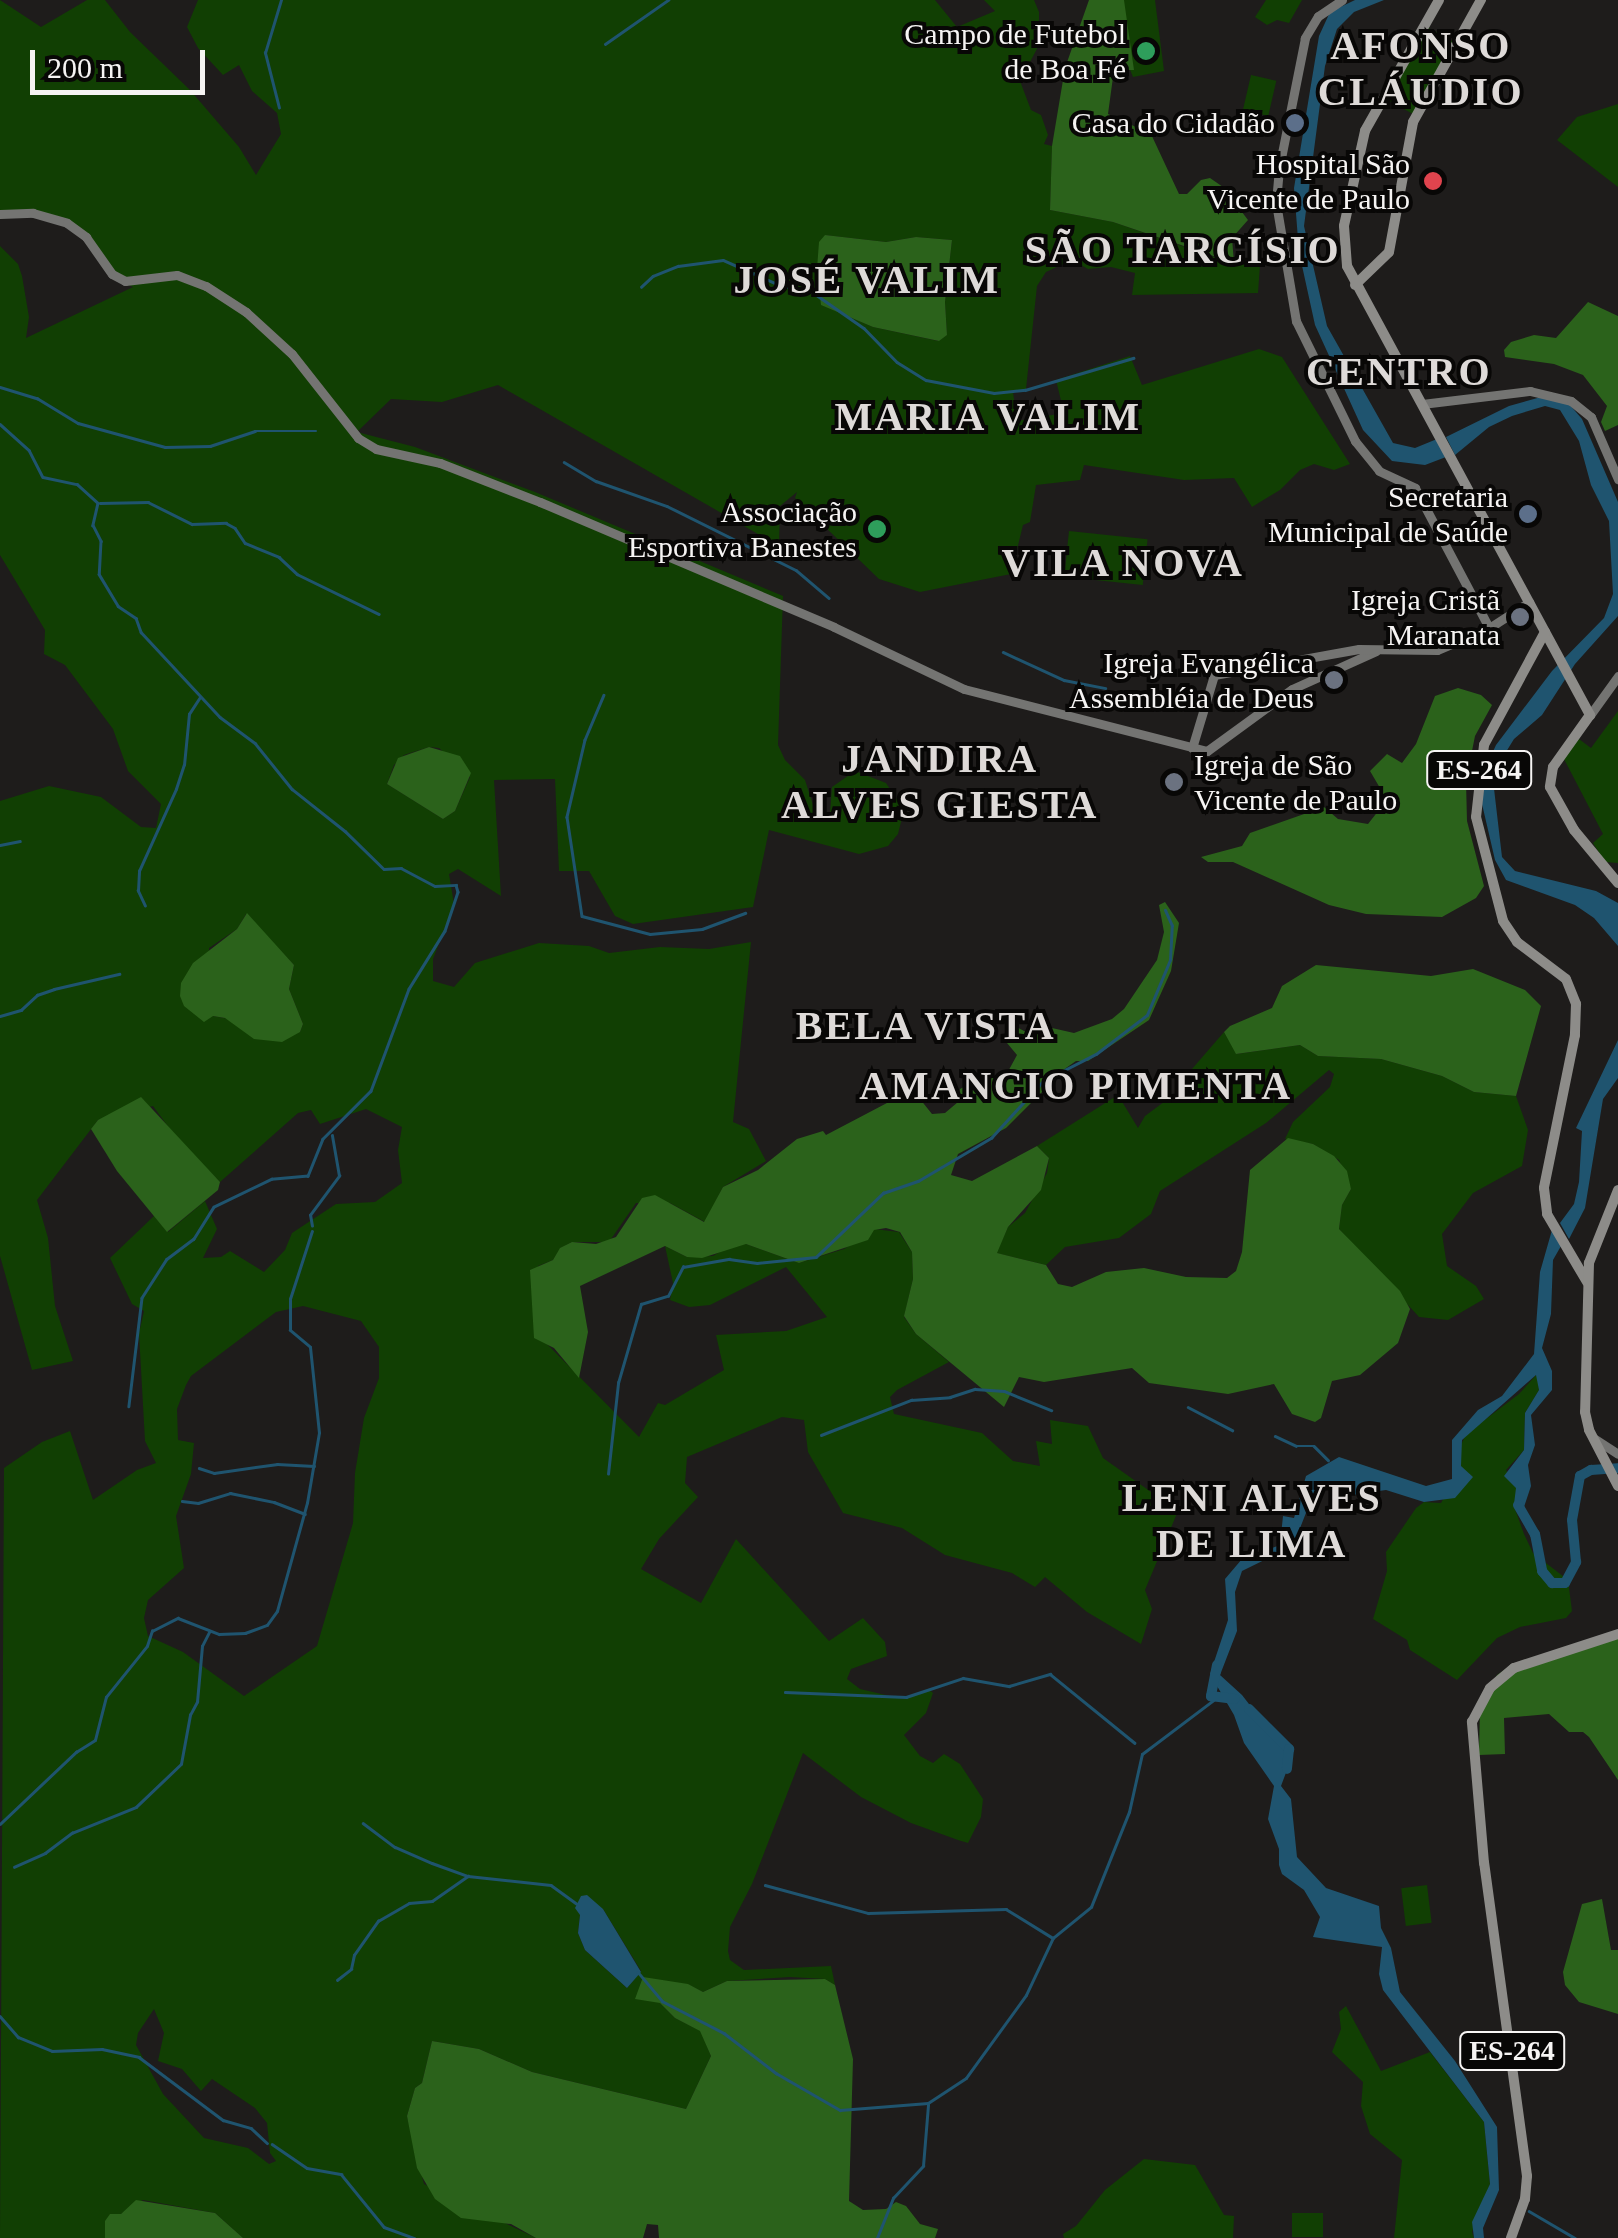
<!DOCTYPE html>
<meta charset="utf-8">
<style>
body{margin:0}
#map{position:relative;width:1618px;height:2238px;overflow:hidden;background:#1e1c1b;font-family:Georgia,serif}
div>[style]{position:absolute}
.green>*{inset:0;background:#113f03;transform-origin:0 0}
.forest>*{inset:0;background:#2b621b}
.water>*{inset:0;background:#1f546f}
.stream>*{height:2.5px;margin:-1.25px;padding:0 1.25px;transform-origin:1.25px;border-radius:1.25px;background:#1f546f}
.river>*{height:10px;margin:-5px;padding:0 5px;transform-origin:5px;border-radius:5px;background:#1f546f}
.secondary>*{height:9px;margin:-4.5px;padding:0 4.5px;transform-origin:4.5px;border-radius:4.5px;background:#747472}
.primary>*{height:10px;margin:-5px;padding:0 5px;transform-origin:5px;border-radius:5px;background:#8d8c89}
.dots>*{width:28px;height:28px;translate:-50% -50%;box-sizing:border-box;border:5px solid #080706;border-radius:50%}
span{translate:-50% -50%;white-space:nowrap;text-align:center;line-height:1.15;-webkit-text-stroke:8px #080706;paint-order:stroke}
.shield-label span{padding:2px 8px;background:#080706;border:2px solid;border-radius:8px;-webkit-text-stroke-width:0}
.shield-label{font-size:28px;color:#f6f4f3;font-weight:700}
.poi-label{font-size:30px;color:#f6f4f3}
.right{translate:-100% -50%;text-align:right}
.left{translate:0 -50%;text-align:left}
.district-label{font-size:40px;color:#dedad8;font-weight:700;letter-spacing:2.5px}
.scale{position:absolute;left:30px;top:50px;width:175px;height:45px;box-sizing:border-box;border:5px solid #f6f4f3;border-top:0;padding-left:12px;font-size:30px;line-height:35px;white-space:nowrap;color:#f6f4f3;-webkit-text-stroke:8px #080706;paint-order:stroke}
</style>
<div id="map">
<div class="green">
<div style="clip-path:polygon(evenodd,0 0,41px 27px,87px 0,105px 0,130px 32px,190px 90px,239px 147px,256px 175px,281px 134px,277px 113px,252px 91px,239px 65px,223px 75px,198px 48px,187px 27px,198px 0,935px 0,957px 27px,995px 11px,984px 0,1034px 0,1039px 12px,1039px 45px,1020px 81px,1031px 110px,1041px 115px,1048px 135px,1044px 144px,1052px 146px,1050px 210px,1113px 222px,1228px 262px,1260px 265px,1258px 293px,1132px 295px,1135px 273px,1111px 267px,1088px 269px,1072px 260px,1046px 272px,1037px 286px,1026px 389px,1013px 392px,1017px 421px,1064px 413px,1056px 380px,1130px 356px,1142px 385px,1259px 349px,1282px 357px,1350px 464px,1334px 470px,1314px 464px,1300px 470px,1280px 490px,1252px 507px,1234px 478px,1184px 480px,1084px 465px,1080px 480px,1036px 485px,1030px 522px,1023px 525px,1011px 574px,920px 592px,879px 579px,795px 498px,797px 492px,780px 506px,779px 546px,498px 385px,442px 402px,391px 399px,357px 432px,415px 447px,535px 492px,783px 596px,778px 745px,785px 760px,805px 780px,814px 808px,830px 813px,832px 787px,855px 771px,886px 783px,904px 810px,898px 834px,888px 846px,859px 854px,769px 830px,753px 907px,633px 924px,615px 916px,589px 871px,559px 871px,555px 779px,494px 780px,501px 896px,458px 869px,449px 874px,454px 904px,433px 959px,433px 981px,454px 987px,475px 963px,539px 943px,589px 946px,609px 953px,660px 947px,709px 949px,751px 942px,733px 1122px,749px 1129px,766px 1161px,723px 1187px,705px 1222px,670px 1203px,636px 1203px,609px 1242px,572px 1242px,561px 1248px,553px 1260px,538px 1266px,543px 1340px,639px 1437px,658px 1403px,665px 1405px,724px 1370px,716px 1335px,786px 1331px,827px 1317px,786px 1267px,710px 1305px,689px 1307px,670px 1300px,673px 1283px,665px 1246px,687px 1257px,713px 1256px,731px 1245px,746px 1244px,799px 1263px,844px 1249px,874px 1229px,899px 1232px,912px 1252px,913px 1279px,904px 1317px,916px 1334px,949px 1362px,897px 1390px,890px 1397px,894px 1414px,982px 1433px,1013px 1461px,1040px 1466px,1036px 1441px,1052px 1444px,1050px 1420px,1088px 1426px,1103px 1458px,1178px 1511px,1145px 1590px,1152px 1609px,1141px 1644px,1087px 1612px,1045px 1577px,1035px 1587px,1012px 1573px,945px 1555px,902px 1528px,843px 1513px,808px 1452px,804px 1420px,782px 1417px,687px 1457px,685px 1483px,698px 1497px,659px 1539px,641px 1569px,701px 1603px,736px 1539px,829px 1641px,863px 1618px,885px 1642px,887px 1656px,851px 1669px,847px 1679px,860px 1689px,903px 1699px,928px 1689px,933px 1693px,926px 1713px,904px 1735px,920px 1756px,933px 1763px,944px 1754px,960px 1764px,983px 1799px,981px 1817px,968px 1843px,958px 1840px,911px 1823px,861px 1797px,803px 1753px,752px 1884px,730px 1927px,728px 1951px,730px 1960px,744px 1970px,831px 1966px,835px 1985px,825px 1979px,790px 1977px,727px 1981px,703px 1992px,687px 1984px,660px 2003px,675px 2018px,701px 2031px,711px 2056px,686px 2109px,532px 2072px,479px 2049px,432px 2041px,422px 2083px,415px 2088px,407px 2116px,424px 2184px,536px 2238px,243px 2238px,215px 2213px,143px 2200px,121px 2214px,105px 2238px,0 2238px,4px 1468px,42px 1442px,70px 1431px,93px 1500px,137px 1470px,156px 1463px,145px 1441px,139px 1333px,144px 1311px,132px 1304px,110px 1258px,154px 1216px,168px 1232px,205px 1201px,217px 1229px,203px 1258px,221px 1257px,230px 1251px,264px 1272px,285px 1250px,292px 1233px,336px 1204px,375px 1202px,402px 1183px,398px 1150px,402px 1127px,366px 1109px,320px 1124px,311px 1110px,298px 1113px,220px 1182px,175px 1136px,153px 1106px,98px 1120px,37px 1200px,48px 1238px,55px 1306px,73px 1361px,32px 1370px,0 1256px,0 801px,49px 786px,101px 797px,141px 827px,156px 828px,161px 804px,128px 771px,113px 729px,65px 665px,44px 654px,45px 630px,0 555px,0 246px,18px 264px,22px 276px,29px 317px,26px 338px,133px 287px,114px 279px,81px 234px,55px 218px,0 215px,0 0,825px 235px,886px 242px,916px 237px,952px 240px,945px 302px,947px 335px,938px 341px,873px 327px,822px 305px,817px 269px,825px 235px,0 0,429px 747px,439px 748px,470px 777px,455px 811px,443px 819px,387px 784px,394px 765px,404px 755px,429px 747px,0 0,246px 914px,294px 965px,289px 989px,303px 1024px,300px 1032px,213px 1016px,209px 948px,237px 929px,246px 914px,0 0,303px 1306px,361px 1321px,379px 1347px,379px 1378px,364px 1418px,355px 1473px,353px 1523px,317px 1646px,244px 1696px,183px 1652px,148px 1636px,144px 1618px,148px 1600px,184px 1568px,176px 1516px,191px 1474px,194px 1443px,178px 1440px,177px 1409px,186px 1385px,191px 1376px,276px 1312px,303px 1306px,0 0,603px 1909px,641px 1971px,627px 1988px,585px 1950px,578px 1933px,580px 1915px,603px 1909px,0 0,154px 2009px,164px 2033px,158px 2061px,182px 2069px,201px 2091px,212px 2079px,255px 2108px,267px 2123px,270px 2153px,276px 2161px,269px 2164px,248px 2148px,204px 2138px,163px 2094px,136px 2045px,138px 2033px,154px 2009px)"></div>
<div style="clip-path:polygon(1111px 0,1155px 0,1164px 71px,1133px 77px,1110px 22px)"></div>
<div style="clip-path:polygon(1266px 0,1302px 0,1289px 23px,1277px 20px,1267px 25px,1255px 17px)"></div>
<div style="left:1427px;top:27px;width:31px;height:83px;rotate:29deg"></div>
<div style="left:1251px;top:75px;width:26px;height:36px;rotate:13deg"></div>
<div style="clip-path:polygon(1618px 104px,1618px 187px,1557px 140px,1577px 117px)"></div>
<div style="left:1069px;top:531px;width:79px;height:46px;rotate:6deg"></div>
<div style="clip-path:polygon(1618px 711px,1618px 863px,1605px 862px,1593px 843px,1603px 834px,1564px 759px,1575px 736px,1591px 748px)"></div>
<div style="clip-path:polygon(1224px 1032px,1237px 1054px,1300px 1045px,1318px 1056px,1381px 1059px,1442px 1076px,1474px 1092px,1516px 1096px,1528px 1130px,1522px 1166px,1473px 1193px,1442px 1234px,1447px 1266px,1476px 1286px,1484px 1299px,1448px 1320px,1419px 1317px,1339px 1229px,1342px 1205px,1351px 1189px,1339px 1160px,1313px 1144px,1285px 1139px,1293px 1122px,1330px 1087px,1334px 1074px,1329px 1070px,1266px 1123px,1160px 1191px,1151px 1214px,1119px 1238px,1065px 1247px,1046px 1265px,996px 1253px,1008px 1227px,1025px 1213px,1047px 1173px,1049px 1158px,1037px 1146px,1118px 1095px,1138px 1128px,1145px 1116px,1184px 1087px,1172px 1075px,1192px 1069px)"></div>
<div style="clip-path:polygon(1537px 1374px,1539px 1390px,1525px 1413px,1524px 1450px,1506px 1470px,1517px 1489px,1515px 1509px,1524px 1534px,1533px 1553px,1568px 1580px,1572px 1611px,1566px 1618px,1520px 1627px,1497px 1638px,1457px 1680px,1410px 1650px,1407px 1640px,1373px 1619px,1387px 1571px,1386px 1552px,1416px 1508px,1424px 1502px,1441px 1503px,1461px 1467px,1460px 1447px,1466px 1434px,1519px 1394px)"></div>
<div style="left:1427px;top:1885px;width:38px;height:26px;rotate:83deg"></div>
<div style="clip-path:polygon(1346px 2006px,1381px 2071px,1430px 2052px,1484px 2122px,1490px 2184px,1472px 2232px,1474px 2238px,1394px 2238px,1402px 2160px,1370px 2134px,1361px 2106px,1363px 2082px,1332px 2052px,1341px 2029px,1339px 2012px)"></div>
<div style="clip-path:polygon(1144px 2159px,1195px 2165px,1224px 2215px,1234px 2216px,1233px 2238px,1064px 2238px,1063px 2234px,1076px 2226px,1105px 2190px)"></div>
<div style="left:1292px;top:2213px;width:31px;height:24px"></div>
</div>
<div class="forest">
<div style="clip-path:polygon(1089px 0,1124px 0,1134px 70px,1114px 70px,1108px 114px,1151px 134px,1179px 194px,1187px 194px,1201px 180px,1210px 178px,1223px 187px,1248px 220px,1232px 238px,1234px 263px,1113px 222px,1050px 210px,1052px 146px,1065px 68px)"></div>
<div style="clip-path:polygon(825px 235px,886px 242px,916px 237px,952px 240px,945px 302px,947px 335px,939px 341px,873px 327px,821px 305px,817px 269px,819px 242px)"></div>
<div style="clip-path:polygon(1588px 302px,1618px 316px,1618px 425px,1605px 431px,1601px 422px,1607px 406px,1583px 375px,1554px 364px,1505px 357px,1504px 350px,1511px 342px,1534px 335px,1556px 338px)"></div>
<div style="clip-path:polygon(1458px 688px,1481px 695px,1492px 705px,1475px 736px,1466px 781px,1467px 821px,1484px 886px,1476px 898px,1442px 917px,1366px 914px,1329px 905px,1233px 862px,1208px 862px,1201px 857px,1242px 846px,1250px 833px,1324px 807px,1338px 819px,1368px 824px,1379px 810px,1380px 788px,1370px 771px,1387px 754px,1402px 763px,1416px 744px,1435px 696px)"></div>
<div style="clip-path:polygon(429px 747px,460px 756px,471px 773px,455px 811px,443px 819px,387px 784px,398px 758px)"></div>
<div style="clip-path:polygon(1165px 902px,1179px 923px,1171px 971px,1149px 1020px,1088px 1061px,1076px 1061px,1066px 1068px,1006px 1128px,958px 1154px,951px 1175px,972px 1181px,1037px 1146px,1049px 1158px,1041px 1190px,1008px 1227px,997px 1253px,1046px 1265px,1058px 1284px,1072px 1287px,1106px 1272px,1144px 1268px,1186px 1277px,1227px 1278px,1236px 1271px,1242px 1252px,1250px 1170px,1288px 1138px,1313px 1144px,1334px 1156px,1347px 1171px,1351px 1189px,1342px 1205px,1339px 1229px,1400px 1291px,1410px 1309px,1398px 1343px,1360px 1375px,1332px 1381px,1321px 1418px,1315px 1422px,1292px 1414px,1274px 1384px,1228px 1394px,1149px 1383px,1132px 1368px,1044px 1382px,1019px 1377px,1004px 1407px,916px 1334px,904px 1316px,913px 1279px,912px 1252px,900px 1232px,886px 1228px,874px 1230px,868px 1240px,799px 1263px,746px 1244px,702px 1258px,687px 1257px,665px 1246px,580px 1286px,588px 1332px,579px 1378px,554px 1348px,534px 1338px,530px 1270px,553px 1260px,560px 1248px,572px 1242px,596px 1244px,616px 1237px,642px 1198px,655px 1195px,704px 1222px,723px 1187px,758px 1170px,797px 1139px,823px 1131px,826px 1135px,906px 1093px,920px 1099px,932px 1114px,945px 1113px,958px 1102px,960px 1089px,980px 1078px,1005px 1077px,1017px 1055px,1007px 1043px,1011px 1024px,1028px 1033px,1052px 1028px,1074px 1033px,1112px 1019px,1124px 1009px,1157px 960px,1164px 932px,1159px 905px)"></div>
<div style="clip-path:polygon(247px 913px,294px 965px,289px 989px,303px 1024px,300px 1032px,282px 1042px,254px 1039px,225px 1018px,213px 1016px,204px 1022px,184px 1006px,180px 996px,181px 983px,193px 963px,237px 929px)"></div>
<div style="clip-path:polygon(1316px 965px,1431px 976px,1473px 969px,1525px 990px,1541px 1006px,1516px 1096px,1474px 1092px,1442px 1076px,1381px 1059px,1318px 1056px,1300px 1045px,1236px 1054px,1224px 1032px,1230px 1026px,1272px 1008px,1282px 986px)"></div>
<div style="clip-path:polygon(141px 1097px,220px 1182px,218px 1190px,167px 1232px,117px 1171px,91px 1129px,98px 1120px)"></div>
<div style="clip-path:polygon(1618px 1636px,1618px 1780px,1589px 1737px,1583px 1732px,1569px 1732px,1549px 1714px,1504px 1718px,1505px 1754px,1479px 1755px,1480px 1706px,1497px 1675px,1510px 1666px)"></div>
<div style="clip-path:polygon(1602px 1899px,1611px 1950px,1618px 1950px,1618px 2014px,1579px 2002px,1565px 1985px,1563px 1972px,1582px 1904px)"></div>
<div style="clip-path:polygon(643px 1977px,688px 1984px,703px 1992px,727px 1981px,825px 1979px,835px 1985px,853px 2059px,849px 2201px,863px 2210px,886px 2209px,896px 2202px,906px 2206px,920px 2224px,938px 2229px,935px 2238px,659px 2238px,658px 2225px,647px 2224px,643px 2238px,536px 2238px,511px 2224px,461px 2218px,435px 2199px,417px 2168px,407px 2116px,415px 2088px,422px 2083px,432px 2041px,479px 2049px,532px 2072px,686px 2109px,711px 2056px,700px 2031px,675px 2018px,660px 2003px,635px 1999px)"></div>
<div style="clip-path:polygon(136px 2200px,215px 2213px,243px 2238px,105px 2238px,105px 2221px,110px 2214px,121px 2214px)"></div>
</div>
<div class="water">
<div style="clip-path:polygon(1355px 0,1384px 0,1354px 12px,1337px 29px,1325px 66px,1304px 226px,1327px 326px,1393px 443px,1415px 448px,1437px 439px,1446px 457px,1425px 465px,1392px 461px,1363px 430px,1315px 325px,1299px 252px,1294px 188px,1319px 36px,1330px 12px)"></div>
<div style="clip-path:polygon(1541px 397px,1569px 404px,1582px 419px,1618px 502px,1618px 616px,1575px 664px,1542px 715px,1514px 739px,1501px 760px,1493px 780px,1502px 857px,1515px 871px,1596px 891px,1618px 903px,1618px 946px,1594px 918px,1575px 905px,1506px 880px,1495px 860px,1482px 804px,1486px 767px,1496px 745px,1552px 671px,1604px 618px,1613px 594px,1609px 521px,1591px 485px,1579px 441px,1560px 410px,1545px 406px,1512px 416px,1489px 427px,1455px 455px,1446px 437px,1509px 406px)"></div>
<div style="clip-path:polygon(1618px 1040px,1618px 1078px,1603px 1099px,1585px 1208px,1569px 1239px,1560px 1223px,1574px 1204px,1579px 1182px,1582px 1131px,1576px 1128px)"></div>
<div style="clip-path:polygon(1552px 1230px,1561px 1246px,1553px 1260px,1551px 1314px,1542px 1348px,1552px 1371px,1552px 1390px,1531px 1415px,1535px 1445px,1528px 1465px,1531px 1486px,1521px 1516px,1514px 1504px,1516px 1488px,1504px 1476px,1524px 1450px,1525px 1413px,1539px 1390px,1536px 1375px,1462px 1440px,1461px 1466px,1473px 1477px,1455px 1498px,1424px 1502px,1386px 1490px,1345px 1496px,1330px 1483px,1315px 1490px,1293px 1546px,1242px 1571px,1235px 1592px,1237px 1631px,1220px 1675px,1242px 1695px,1286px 1752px,1290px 1762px,1281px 1786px,1291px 1799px,1297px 1857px,1326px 1888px,1379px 1906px,1381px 1928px,1391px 1948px,1400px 1992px,1455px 2061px,1497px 2127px,1499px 2190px,1483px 2228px,1484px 2238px,1474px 2238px,1472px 2222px,1490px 2184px,1484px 2122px,1383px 1990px,1379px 1974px,1382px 1947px,1313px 1937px,1320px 1917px,1304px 1890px,1282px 1874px,1279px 1865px,1279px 1849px,1268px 1819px,1274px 1786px,1244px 1743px,1234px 1715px,1210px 1674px,1228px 1620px,1225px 1579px,1242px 1559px,1280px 1545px,1283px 1516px,1294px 1518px,1306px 1476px,1339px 1457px,1426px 1486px,1452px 1479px,1452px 1440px,1478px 1410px,1502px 1396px,1534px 1354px,1540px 1272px)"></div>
<div style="clip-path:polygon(587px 1895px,603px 1909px,641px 1972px,627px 1988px,585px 1950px,578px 1933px,580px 1915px,575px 1908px,581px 1896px)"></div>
</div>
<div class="stream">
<div style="left:605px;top:44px;width:77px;rotate:-34.9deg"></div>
<div style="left:279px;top:108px;width:57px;rotate:-104.3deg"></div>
<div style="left:265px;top:53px;width:55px;rotate:-73.2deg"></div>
<div style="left:641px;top:287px;width:16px;rotate:-43deg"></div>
<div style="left:653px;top:276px;width:27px;rotate:-22deg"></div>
<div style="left:678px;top:266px;width:45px;rotate:-7.6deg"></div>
<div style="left:723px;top:260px;width:64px;rotate:23.8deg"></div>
<div style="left:782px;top:286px;width:26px;rotate:7deg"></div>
<div style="left:808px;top:289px;width:68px;rotate:34.9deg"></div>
<div style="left:864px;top:328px;width:47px;rotate:45.9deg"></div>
<div style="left:897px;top:362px;width:34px;rotate:32deg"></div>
<div style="left:926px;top:380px;width:69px;rotate:10.8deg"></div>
<div style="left:994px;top:393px;width:31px;rotate:-6deg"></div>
<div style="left:1025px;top:390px;width:113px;rotate:-16.5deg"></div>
<div style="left:0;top:387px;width:39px;rotate:17deg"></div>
<div style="left:37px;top:398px;width:48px;rotate:31.4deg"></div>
<div style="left:78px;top:423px;width:90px;rotate:15.4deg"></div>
<div style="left:165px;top:447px;width:45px;rotate:-1.3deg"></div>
<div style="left:210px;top:446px;width:47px;rotate:-18.4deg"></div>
<div style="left:255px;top:431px;width:61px"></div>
<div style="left:0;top:424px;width:39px;rotate:42deg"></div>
<div style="left:29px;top:450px;width:30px;rotate:63deg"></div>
<div style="left:43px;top:477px;width:35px;rotate:12deg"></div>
<div style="left:77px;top:484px;width:27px;rotate:42deg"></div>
<div style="left:564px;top:462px;width:37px;rotate:31deg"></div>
<div style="left:596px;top:481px;width:75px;rotate:19.4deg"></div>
<div style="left:667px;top:506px;width:144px;rotate:26.4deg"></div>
<div style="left:796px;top:570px;width:43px;rotate:40.3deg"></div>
<div style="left:98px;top:503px;width:23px;rotate:103deg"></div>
<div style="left:93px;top:525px;width:18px;rotate:63deg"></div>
<div style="left:101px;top:541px;width:33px;rotate:93deg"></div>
<div style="left:99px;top:574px;width:37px;rotate:59deg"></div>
<div style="left:118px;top:606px;width:22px;rotate:34deg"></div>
<div style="left:136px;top:618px;width:15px;rotate:70deg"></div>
<div style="left:141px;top:632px;width:116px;rotate:47.1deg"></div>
<div style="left:220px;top:717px;width:44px;rotate:36.6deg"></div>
<div style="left:255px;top:743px;width:59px;rotate:51.2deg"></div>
<div style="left:292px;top:789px;width:68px;rotate:38.4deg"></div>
<div style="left:345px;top:831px;width:54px;rotate:44.3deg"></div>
<div style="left:384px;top:869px;width:17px;rotate:-3deg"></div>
<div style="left:401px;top:868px;width:38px;rotate:28deg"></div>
<div style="left:435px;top:886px;width:21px;rotate:-3deg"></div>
<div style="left:456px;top:885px;width:7px;rotate:74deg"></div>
<div style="left:458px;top:892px;width:41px;rotate:108.4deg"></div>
<div style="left:445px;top:931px;width:68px;rotate:121.8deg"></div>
<div style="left:409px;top:989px;width:109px;rotate:110.4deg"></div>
<div style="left:371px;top:1091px;width:68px;rotate:135deg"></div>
<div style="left:323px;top:1139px;width:40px;rotate:112deg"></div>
<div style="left:308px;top:1176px;width:36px;rotate:175deg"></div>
<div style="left:272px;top:1179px;width:64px;rotate:154.2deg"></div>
<div style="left:214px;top:1207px;width:38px;rotate:122deg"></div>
<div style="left:194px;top:1239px;width:34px;rotate:143deg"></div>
<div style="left:167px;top:1259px;width:46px;rotate:122.7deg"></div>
<div style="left:142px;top:1298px;width:109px;rotate:96.9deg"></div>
<div style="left:100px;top:503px;width:48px;rotate:-1.2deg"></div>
<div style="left:148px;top:502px;width:49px;rotate:26.6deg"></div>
<div style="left:192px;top:524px;width:34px;rotate:-2deg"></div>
<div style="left:226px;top:523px;width:10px;rotate:29deg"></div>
<div style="left:235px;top:528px;width:18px;rotate:56deg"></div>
<div style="left:245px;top:543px;width:37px;rotate:22deg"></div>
<div style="left:279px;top:557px;width:25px;rotate:43deg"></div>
<div style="left:297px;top:574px;width:91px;rotate:26deg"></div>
<div style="left:1003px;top:652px;width:67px;rotate:24.7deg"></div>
<div style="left:1064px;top:680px;width:42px;rotate:11deg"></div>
<div style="left:604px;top:695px;width:49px;rotate:112.9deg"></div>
<div style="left:585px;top:740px;width:79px;rotate:103.2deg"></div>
<div style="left:567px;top:817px;width:100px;rotate:81.4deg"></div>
<div style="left:582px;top:916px;width:70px;rotate:14.8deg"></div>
<div style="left:650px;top:934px;width:52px;rotate:-5.5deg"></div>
<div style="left:702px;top:929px;width:46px;rotate:-20.4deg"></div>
<div style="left:0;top:845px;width:20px;rotate:-11deg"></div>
<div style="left:145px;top:906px;width:17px;rotate:-115deg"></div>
<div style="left:138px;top:891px;width:20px;rotate:-87deg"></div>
<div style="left:139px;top:871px;width:90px;rotate:-65.7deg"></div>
<div style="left:176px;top:789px;width:25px;rotate:-72deg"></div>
<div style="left:184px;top:765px;width:51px;rotate:-84.4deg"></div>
<div style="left:189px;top:714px;width:20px;rotate:-57deg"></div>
<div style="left:0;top:1016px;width:22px;rotate:-16deg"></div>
<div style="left:21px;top:1010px;width:22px;rotate:-43deg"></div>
<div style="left:37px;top:995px;width:18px;rotate:-19deg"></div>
<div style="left:54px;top:989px;width:67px;rotate:-13deg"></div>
<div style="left:312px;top:1226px;width:11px;rotate:-100deg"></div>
<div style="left:310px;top:1215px;width:49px;rotate:-53.4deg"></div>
<div style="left:339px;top:1176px;width:41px;rotate:-99.9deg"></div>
<div style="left:1188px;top:1407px;width:50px;rotate:27.6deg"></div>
<div style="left:821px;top:1435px;width:97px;rotate:-21.3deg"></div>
<div style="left:911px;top:1400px;width:39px;rotate:-4deg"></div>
<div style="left:950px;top:1397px;width:26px;rotate:-18deg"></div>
<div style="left:975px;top:1389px;width:29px;rotate:4deg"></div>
<div style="left:1004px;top:1391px;width:51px;rotate:22deg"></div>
<div style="left:1275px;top:1436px;width:23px;rotate:25deg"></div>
<div style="left:1296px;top:1446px;width:18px"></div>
<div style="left:1314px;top:1446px;width:20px;rotate:45deg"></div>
<div style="left:199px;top:1468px;width:16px;rotate:18deg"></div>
<div style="left:214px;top:1473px;width:64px;rotate:-8.1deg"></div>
<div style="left:277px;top:1464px;width:37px;rotate:3deg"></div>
<div style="left:608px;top:1474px;width:92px;rotate:-83.7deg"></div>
<div style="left:618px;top:1383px;width:82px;rotate:-73.8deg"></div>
<div style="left:641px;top:1304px;width:28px;rotate:-17deg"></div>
<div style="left:668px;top:1296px;width:33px;rotate:-63deg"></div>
<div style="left:683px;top:1267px;width:47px;rotate:-9.9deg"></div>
<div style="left:729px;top:1259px;width:28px;rotate:8deg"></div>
<div style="left:757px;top:1263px;width:59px;rotate:-5.8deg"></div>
<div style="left:816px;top:1257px;width:93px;rotate:-43.7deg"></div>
<div style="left:883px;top:1193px;width:37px;rotate:-19deg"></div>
<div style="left:918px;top:1181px;width:85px;rotate:-30.5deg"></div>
<div style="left:991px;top:1138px;width:77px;rotate:-47.6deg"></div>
<div style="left:1043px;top:1081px;width:59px;rotate:-27deg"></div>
<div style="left:1096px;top:1054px;width:64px;rotate:-37.4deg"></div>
<div style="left:1147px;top:1015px;width:60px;rotate:-67.3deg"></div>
<div style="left:1170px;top:960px;width:34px;rotate:-87deg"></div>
<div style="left:1172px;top:926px;width:17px;rotate:-114deg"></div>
<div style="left:182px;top:1501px;width:16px;rotate:7deg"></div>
<div style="left:198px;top:1503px;width:34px;rotate:-17deg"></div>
<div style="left:230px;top:1493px;width:45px;rotate:11.6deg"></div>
<div style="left:274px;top:1502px;width:33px;rotate:21deg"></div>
<div style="left:785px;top:1692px;width:121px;rotate:2.4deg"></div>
<div style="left:906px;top:1697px;width:60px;rotate:-18.4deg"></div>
<div style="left:963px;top:1678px;width:47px;rotate:9.9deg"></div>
<div style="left:1009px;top:1686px;width:43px;rotate:-16.3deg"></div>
<div style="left:1050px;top:1674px;width:109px;rotate:39.1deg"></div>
<div style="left:363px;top:1823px;width:40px;rotate:37deg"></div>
<div style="left:395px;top:1847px;width:40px;rotate:23.4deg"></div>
<div style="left:432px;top:1863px;width:38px;rotate:20deg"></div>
<div style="left:468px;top:1876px;width:83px;rotate:6.2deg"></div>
<div style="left:551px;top:1885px;width:31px;rotate:36deg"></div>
<div style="left:0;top:1824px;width:105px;rotate:-43.5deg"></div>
<div style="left:76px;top:1752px;width:22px;rotate:-32deg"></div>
<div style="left:95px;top:1740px;width:44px;rotate:-75.7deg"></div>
<div style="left:106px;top:1697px;width:65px;rotate:-51.2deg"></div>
<div style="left:147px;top:1646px;width:16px;rotate:-72deg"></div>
<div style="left:152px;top:1631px;width:29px;rotate:-27deg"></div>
<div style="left:178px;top:1618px;width:44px;rotate:21.3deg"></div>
<div style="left:219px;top:1634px;width:26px;rotate:-2deg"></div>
<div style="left:245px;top:1633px;width:23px;rotate:-20deg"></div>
<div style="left:267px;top:1625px;width:17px;rotate:-54deg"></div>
<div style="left:277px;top:1611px;width:112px;rotate:-74.5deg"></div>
<div style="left:307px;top:1503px;width:71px;rotate:-80.3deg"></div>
<div style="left:319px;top:1433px;width:86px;rotate:-96deg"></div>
<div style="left:310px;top:1347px;width:26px;rotate:-140deg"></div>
<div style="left:290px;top:1330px;width:31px;rotate:-90deg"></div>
<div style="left:290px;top:1299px;width:71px;rotate:-72.1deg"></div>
<div style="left:14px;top:1867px;width:34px;rotate:-24deg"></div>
<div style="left:45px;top:1853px;width:34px;rotate:-37deg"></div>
<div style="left:72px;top:1833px;width:69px;rotate:-22.1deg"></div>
<div style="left:136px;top:1807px;width:62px;rotate:-43.7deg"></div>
<div style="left:181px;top:1764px;width:50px;rotate:-79.6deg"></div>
<div style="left:190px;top:1715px;width:15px;rotate:-62deg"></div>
<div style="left:197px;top:1702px;width:56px;rotate:-84.9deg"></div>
<div style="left:202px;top:1646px;width:16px;rotate:-63deg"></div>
<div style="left:765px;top:1885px;width:107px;rotate:15.2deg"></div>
<div style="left:868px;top:1913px;width:138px;rotate:-1.7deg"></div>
<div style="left:1006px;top:1909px;width:55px;rotate:31.7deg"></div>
<div style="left:638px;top:1972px;width:38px;rotate:50deg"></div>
<div style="left:662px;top:2001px;width:70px;rotate:27.3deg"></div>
<div style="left:724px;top:2033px;width:66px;rotate:37.6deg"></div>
<div style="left:776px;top:2073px;width:74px;rotate:30deg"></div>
<div style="left:840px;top:2110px;width:88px;rotate:-4.5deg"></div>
<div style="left:928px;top:2103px;width:45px;rotate:-33.3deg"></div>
<div style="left:966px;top:2078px;width:102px;rotate:-54.1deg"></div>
<div style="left:1026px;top:1995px;width:63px;rotate:-64.7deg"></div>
<div style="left:1053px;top:1938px;width:49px;rotate:-39.2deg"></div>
<div style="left:1091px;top:1907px;width:102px;rotate:-68.2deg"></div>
<div style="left:1129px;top:1812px;width:59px;rotate:-77.4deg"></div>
<div style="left:1142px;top:1754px;width:91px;rotate:-37deg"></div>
<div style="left:337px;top:1980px;width:18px;rotate:-38deg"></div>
<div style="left:351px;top:1969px;width:14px;rotate:-78deg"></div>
<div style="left:354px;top:1955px;width:42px;rotate:-54.8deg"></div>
<div style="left:378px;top:1921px;width:36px;rotate:-30deg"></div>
<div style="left:409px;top:1903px;width:23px;rotate:-5deg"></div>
<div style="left:432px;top:1901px;width:44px;rotate:-34.8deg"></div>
<div style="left:0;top:2016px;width:28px;rotate:49deg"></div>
<div style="left:18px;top:2037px;width:37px;rotate:22deg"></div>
<div style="left:52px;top:2051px;width:50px;rotate:-2.3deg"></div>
<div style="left:102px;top:2049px;width:38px;rotate:12deg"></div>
<div style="left:139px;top:2057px;width:105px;rotate:36.9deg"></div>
<div style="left:223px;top:2120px;width:29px;rotate:16deg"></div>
<div style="left:251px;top:2128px;width:22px;rotate:43deg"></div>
<div style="left:272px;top:2144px;width:42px;rotate:34.4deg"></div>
<div style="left:307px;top:2168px;width:35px;rotate:10deg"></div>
<div style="left:341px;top:2174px;width:68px;rotate:50.9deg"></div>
<div style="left:384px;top:2227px;width:32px;rotate:20deg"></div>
<div style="left:1529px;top:2211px;width:53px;rotate:30.4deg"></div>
<div style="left:877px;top:2238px;width:43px;rotate:-68.2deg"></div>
<div style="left:893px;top:2198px;width:44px;rotate:-46.8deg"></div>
<div style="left:923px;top:2166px;width:61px;rotate:-85.3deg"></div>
</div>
<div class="river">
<div style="left:1518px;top:1505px;width:34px;rotate:60deg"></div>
<div style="left:1535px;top:1534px;width:38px;rotate:79deg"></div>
<div style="left:1542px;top:1571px;width:16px;rotate:50deg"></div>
<div style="left:1552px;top:1583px;width:13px"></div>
<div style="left:1565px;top:1583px;width:24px;rotate:-62deg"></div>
<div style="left:1576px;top:1562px;width:42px;rotate:-95.4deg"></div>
<div style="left:1572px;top:1520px;width:45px;rotate:-79.7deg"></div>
<div style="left:1580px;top:1476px;width:13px;rotate:-29deg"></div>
<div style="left:1591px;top:1470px;width:27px;rotate:-4deg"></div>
<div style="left:1217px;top:1665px;width:32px;rotate:101deg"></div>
<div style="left:1211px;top:1696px;width:24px;rotate:7deg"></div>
<div style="left:1249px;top:1709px;width:57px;rotate:45deg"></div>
<div style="left:1289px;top:1749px;width:20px;rotate:96deg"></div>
</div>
<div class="secondary">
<div style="left:1342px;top:0;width:29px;rotate:146deg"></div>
<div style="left:1318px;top:16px;width:26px;rotate:121deg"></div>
<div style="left:1305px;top:38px;width:133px;rotate:101.3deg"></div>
<div style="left:1279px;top:168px;width:35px;rotate:95deg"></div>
<div style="left:1276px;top:203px;width:120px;rotate:80.4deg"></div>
<div style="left:1296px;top:321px;width:134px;rotate:63.8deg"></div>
<div style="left:1355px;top:441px;width:38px;rotate:51deg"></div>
<div style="left:1379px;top:471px;width:40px;rotate:25deg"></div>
<div style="left:1415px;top:488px;width:158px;rotate:62.1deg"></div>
<div style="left:0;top:214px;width:33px;rotate:-2deg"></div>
<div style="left:33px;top:213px;width:35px;rotate:16deg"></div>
<div style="left:67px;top:223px;width:24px;rotate:36deg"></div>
<div style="left:86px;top:237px;width:45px;rotate:54.9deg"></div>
<div style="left:112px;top:274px;width:15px;rotate:28deg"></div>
<div style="left:125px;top:281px;width:52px;rotate:-6.6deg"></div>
<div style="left:177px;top:275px;width:31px;rotate:21deg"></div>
<div style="left:206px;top:286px;width:48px;rotate:33deg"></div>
<div style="left:246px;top:312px;width:62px;rotate:42.4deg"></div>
<div style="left:292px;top:354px;width:107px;rotate:51.8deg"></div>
<div style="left:358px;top:438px;width:21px;rotate:31deg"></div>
<div style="left:376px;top:449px;width:66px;rotate:12.3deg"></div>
<div style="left:440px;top:463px;width:107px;rotate:21.3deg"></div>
<div style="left:540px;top:502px;width:319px;rotate:23deg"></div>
<div style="left:834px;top:627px;width:144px;rotate:25.5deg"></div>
<div style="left:964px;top:689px;width:251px;rotate:14.3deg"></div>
<div style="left:1207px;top:751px;width:105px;rotate:-36.1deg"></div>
<div style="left:1292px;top:689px;width:92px;rotate:-24.3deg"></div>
<div style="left:1422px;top:404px;width:109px;rotate:-6.9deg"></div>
<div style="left:1530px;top:391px;width:42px;rotate:13.7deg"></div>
<div style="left:1571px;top:401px;width:26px;rotate:39deg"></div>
<div style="left:1591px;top:417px;width:68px;rotate:66.5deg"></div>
<div style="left:1590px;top:715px;width:48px;rotate:-54.3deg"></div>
<div style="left:1192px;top:748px;width:76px;rotate:-73.2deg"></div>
<div style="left:1214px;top:675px;width:147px;rotate:-10.2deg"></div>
<div style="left:1359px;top:649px;width:78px;rotate:0.7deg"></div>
<div style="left:1437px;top:650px;width:56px;rotate:-22.9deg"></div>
<div style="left:1489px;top:628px;width:48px;rotate:-33deg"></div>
<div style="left:1595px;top:1439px;width:27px;rotate:33deg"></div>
</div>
<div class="primary">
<div style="left:1439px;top:0;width:150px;rotate:119.5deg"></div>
<div style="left:1365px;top:131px;width:97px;rotate:102.5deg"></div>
<div style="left:1344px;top:226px;width:40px;rotate:85.7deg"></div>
<div style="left:1347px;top:266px;width:511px;rotate:61.58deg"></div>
<div style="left:1590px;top:715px;width:64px;rotate:125.4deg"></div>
<div style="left:1553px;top:767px;width:20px;rotate:99deg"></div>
<div style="left:1550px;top:787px;width:49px;rotate:60.8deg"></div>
<div style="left:1574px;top:830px;width:69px;rotate:50.3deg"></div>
<div style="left:1355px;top:285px;width:47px;rotate:-44.1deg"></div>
<div style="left:1389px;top:252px;width:132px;rotate:-79.5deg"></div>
<div style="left:1413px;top:122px;width:140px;rotate:-60.9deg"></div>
<div style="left:1545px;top:632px;width:128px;rotate:118.4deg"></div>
<div style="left:1484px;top:745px;width:72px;rotate:96.3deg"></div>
<div style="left:1476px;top:817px;width:107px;rotate:75.4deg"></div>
<div style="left:1503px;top:921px;width:25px;rotate:56deg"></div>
<div style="left:1517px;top:942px;width:61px;rotate:37.1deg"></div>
<div style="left:1566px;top:979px;width:27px;rotate:68deg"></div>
<div style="left:1576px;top:1004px;width:31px;rotate:92deg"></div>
<div style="left:1575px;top:1035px;width:156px;rotate:101.5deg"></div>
<div style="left:1544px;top:1188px;width:26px;rotate:83deg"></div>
<div style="left:1547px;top:1214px;width:79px;rotate:59.5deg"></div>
<div style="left:1618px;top:1190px;width:79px;rotate:111.7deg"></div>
<div style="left:1589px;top:1263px;width:149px;rotate:91.5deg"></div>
<div style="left:1585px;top:1412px;width:18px;rotate:77deg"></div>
<div style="left:1589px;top:1430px;width:63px;rotate:62.6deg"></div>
<div style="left:1511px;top:2238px;width:41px;rotate:-70.3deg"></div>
<div style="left:1525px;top:2199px;width:23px;rotate:-85deg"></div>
<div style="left:1527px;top:2176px;width:316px;rotate:-97.8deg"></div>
<div style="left:1484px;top:1863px;width:142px;rotate:-94.9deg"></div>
<div style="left:1472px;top:1722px;width:38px;rotate:-62deg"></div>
<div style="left:1490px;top:1688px;width:31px;rotate:-40deg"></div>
<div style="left:1514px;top:1668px;width:109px;rotate:-18.1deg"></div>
</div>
<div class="dots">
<div style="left:1146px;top:51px;background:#2e9e5b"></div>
<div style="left:1295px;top:123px;background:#5c6f8a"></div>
<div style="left:1433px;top:181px;background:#e0444e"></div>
<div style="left:1528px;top:514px;background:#5c6f8a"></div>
<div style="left:877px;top:529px;background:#2e9e5b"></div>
<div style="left:1520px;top:617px;background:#6b7280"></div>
<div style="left:1334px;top:680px;background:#6b7280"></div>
<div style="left:1174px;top:782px;background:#6b7280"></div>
</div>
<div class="shield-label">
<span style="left:1479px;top:770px">ES-264</span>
<span style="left:1512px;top:2051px">ES-264</span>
</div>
<div class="poi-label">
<span class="right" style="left:1126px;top:51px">Campo de Futebol<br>de Boa Fé</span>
<span class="right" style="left:1275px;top:123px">Casa do Cidadão</span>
<span class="right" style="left:1410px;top:181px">Hospital São<br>Vicente de Paulo</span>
<span class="right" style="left:1508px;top:514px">Secretaria<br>Municipal de Saúde</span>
<span class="right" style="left:857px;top:529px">Associação<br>Esportiva Banestes</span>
<span class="right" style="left:1500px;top:617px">Igreja Cristã<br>Maranata</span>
<span class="right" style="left:1314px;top:680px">Igreja Evangélica<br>Assembléia de Deus</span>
<span class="left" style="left:1194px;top:782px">Igreja de São<br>Vicente de Paulo</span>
</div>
<div class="district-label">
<span style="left:1421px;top:69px">AFONSO<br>CLÁUDIO</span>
<span style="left:1183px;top:250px">SÃO TARCÍSIO</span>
<span style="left:867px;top:280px">JOSÉ VALIM</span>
<span style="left:1399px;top:372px">CENTRO</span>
<span style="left:988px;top:417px">MARIA VALIM</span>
<span style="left:1123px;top:563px">VILA NOVA</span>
<span style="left:940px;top:782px">JANDIRA<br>ALVES GIESTA</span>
<span style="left:926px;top:1026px">BELA VISTA</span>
<span style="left:1076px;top:1086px">AMANCIO PIMENTA</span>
<span style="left:1252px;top:1521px">LENI ALVES<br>DE LIMA</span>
</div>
<div class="scale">200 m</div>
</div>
